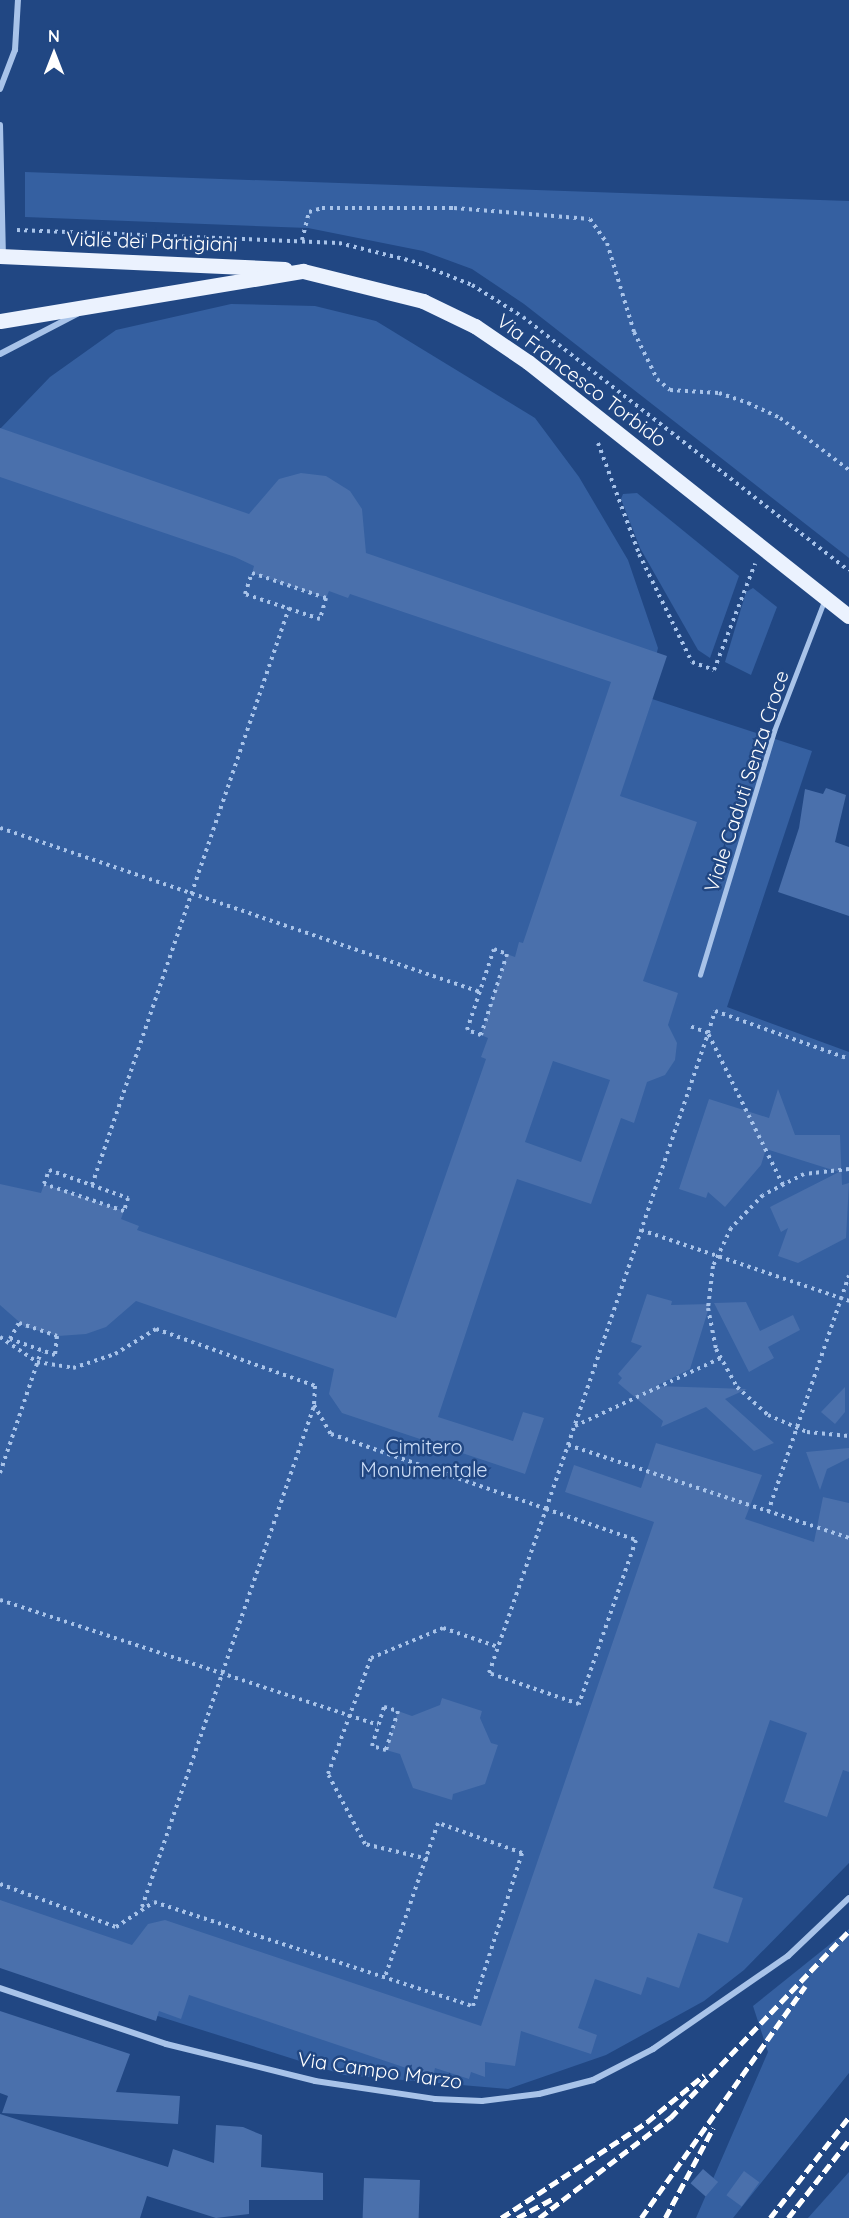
<!DOCTYPE html>
<style>
body{margin:0}
#map{position:relative;width:849px;height:2218px;overflow:hidden;background:#214783;font-family:Quicksand,sans-serif}
div>[style]{position:absolute}
.green>*{inset:0;background:#3560a1}
.building>*{inset:0;background:#4a70ac;transform-origin:0 0}
.path>*{height:4px;margin-top:-2px;transform-origin:0;background:repeating-linear-gradient(90deg,#a8c3e9 0 3px,transparent 0 7.5px)}
.lane>*{height:4.5px;margin:-2.25px;padding:0 2.25px;transform-origin:2.25px;border-radius:2.25px;background:#a8c3e9}
.street>*{height:6px;margin:-3px;padding:0 3px;transform-origin:3px;border-radius:3px;background:#a8c3e9}
.primary>*{height:15px;margin:-7.5px;padding:0 7.5px;transform-origin:7.5px;border-radius:7.5px;background:#ebf2fe}
.rail>*{height:4.5px;margin-top:-2.25px;transform-origin:0;background:repeating-linear-gradient(90deg,#fff 0 10px,transparent 0 14.5px)}
span{translate:-50% -50%;white-space:nowrap;text-align:center;line-height:1.15;-webkit-text-stroke:5px #214783;paint-order:stroke}
.street-label{font-size:20px;color:#fff}
.park-label{font-size:20px;color:#cddef7}
.north{position:absolute;left:24px;top:24px;width:60px;height:60px;-webkit-text-stroke:4px #214783;paint-order:stroke;rotate:0deg;font-size:16px;font-weight:700;line-height:24px;text-align:center;color:#fff}
.north::after{content:'';display:block;margin:auto;width:21px;height:27px;background:#fff;clip-path:polygon(50% 0,100% 100%,50% 72%,0 100%)}
</style>
<div id="map">
<div class="green">
<div style="clip-path:polygon(25px 172px,849px 201px,849px 558px,524px 304px,472px 269px,423px 251px,308px 228px,25px 217px)"></div>
<div style="clip-path:polygon(231px 304px,315px 306px,376px 321px,535px 418px,579px 477px,628px 560px,658px 648px,646px 697px,812px 751px,727px 1007px,849px 1052px,849px 1863px,744px 1970px,704px 2001px,606px 2055px,508px 2089px,344px 2075px,0 1966px,0 429px,50px 377px,116px 330px)"></div>
<div style="clip-path:polygon(637px 493px,739px 576px,710px 658px,698px 650px,640px 548px,621px 499px,623px 494px)"></div>
<div style="clip-path:polygon(753px 588px,777px 607px,751px 675px,725px 662px,746px 592px)"></div>
<div style="clip-path:polygon(849px 1929px,849px 2073px,733px 2218px,696px 2218px,768px 2052px,753px 2006px)"></div>
<div style="clip-path:polygon(849px 2172px,849px 2218px,808px 2218px)"></div>
</div>
<div class="building">
<div style="clip-path:polygon(evenodd,0 428px,249px 514px,279px 479px,301px 473px,326px 476px,350px 491px,362px 509px,366px 553px,667px 656px,620px 796px,697px 822px,643px 981px,678px 993px,668px 1025px,677px 1043px,675px 1060px,665px 1075px,647px 1082px,634px 1123px,621px 1118px,591px 1204px,517px 1179px,438px 1417px,513px 1441px,523px 1412px,544px 1418px,525px 1474px,342px 1413px,329px 1394px,334px 1369px,136px 1301px,106px 1327px,86px 1334px,58px 1336px,25px 1327px,0 1305px,0 1184px,41px 1193px,44px 1184px,124px 1211px,121px 1219px,139px 1226px,137px 1230px,396px 1318px,486px 1059px,481px 1057px,488px 1038px,481px 1035px,507px 954px,515px 957px,519px 942px,523px 943px,611px 682px,350px 594px,348px 598px,329px 591px,326px 598px,252px 573px,254px 566px,235px 557px,0 477px,0 428px,553px 1061px,610px 1080px,581px 1162px,525px 1142px,553px 1061px)"></div>
<div style="clip-path:polygon(826px 788px,846px 795px,835px 842px,849px 847px,849px 916px,778px 892px,799px 828px,805px 789px,823px 794px)"></div>
<div style="clip-path:polygon(778px 1089px,795px 1135px,840px 1135px,842px 1185px,849px 1183px,846px 1238px,798px 1263px,778px 1256px,788px 1228px,781px 1232px,770px 1207px,839px 1172px,766px 1149px,761px 1165px,725px 1207px,708px 1192px,706px 1198px,679px 1189px,709px 1099px,769px 1118px)"></div>
<div style="clip-path:polygon(647px 1294px,672px 1301px,671px 1305px,710px 1304px,690px 1369px,656px 1386px,747px 1389px,725px 1399px,774px 1443px,754px 1451px,706px 1407px,661px 1427px,663px 1421px,618px 1383px,622px 1378px,618px 1374px,642px 1346px,631px 1342px)"></div>
<div style="clip-path:polygon(746px 1302px,760px 1331px,793px 1315px,800px 1330px,768px 1347px,774px 1358px,749px 1372px,714px 1303px)"></div>
<div style="clip-path:polygon(845px 1387px,845px 1412px,835px 1424px,821px 1412px)"></div>
<div style="clip-path:polygon(656px 1443px,762px 1475px,745px 1519px,814px 1542px,823px 1497px,849px 1503px,849px 1772px,843px 1770px,827px 1817px,784px 1802px,807px 1733px,770px 1720px,713px 1888px,743px 1898px,728px 1943px,698px 1933px,679px 1988px,647px 1977px,641px 1995px,595px 1979px,578px 2028px,597px 2035px,591px 2054px,521px 2031px,515px 2066px,485px 2062px,485px 2077px,471px 2072px,469px 2079px,435px 2068px,433px 2077px,189px 1995px,181px 2019px,159px 2011px,156px 2021px,0 1968px,0 1900px,132px 1945px,148px 1924px,165px 1920px,481px 2026px,654px 1522px,565px 1492px,574px 1465px,641px 1488px)"></div>
<div style="clip-path:polygon(849px 1448px,849px 1458px,827px 1469px,820px 1490px,806px 1452px)"></div>
<div style="clip-path:polygon(442px 1698px,482px 1711px,480px 1718px,491px 1743px,498px 1745px,485px 1784px,453px 1794px,452px 1800px,413px 1788px,400px 1754px,386px 1750px,398px 1711px,412px 1716px,440px 1705px)"></div>
<div style="clip-path:polygon(0 2011px,130px 2054px,116px 2092px,180px 2096px,178px 2124px,2px 2113px,8px 2096px,0 2093px)"></div>
<div style="clip-path:polygon(0 2114px,168px 2167px,173px 2149px,214px 2163px,216px 2125px,243px 2127px,262px 2135px,261px 2167px,323px 2173px,323px 2200px,249px 2200px,249px 2214px,216px 2218px,147px 2196px,140px 2218px,0 2218px)"></div>
<div style="left:703px;top:2169px;width:20px;height:19px;rotate:41deg"></div>
<div style="left:744px;top:2171px;width:19px;height:30px;rotate:36deg"></div>
<div style="left:364px;top:2178px;width:56px;height:40px;rotate:2deg"></div>
</div>
<div class="path">
<div style="left:17px;top:230px;width:322px;rotate:2.3deg"></div>
<div style="left:339px;top:243px;width:75px;rotate:13.9deg"></div>
<div style="left:412px;top:261px;width:65px;rotate:21.8deg"></div>
<div style="left:472px;top:285px;width:60px;rotate:32.1deg"></div>
<div style="left:523px;top:317px;width:413px;rotate:37.9deg"></div>
<div style="left:302px;top:240px;width:29px;rotate:-76deg"></div>
<div style="left:309px;top:212px;width:14px;rotate:-17deg"></div>
<div style="left:322px;top:208px;width:132px"></div>
<div style="left:454px;top:208px;width:136px;rotate:4.6deg"></div>
<div style="left:590px;top:219px;width:29px;rotate:55deg"></div>
<div style="left:607px;top:243px;width:93px;rotate:73.1deg"></div>
<div style="left:634px;top:332px;width:52px;rotate:63.9deg"></div>
<div style="left:657px;top:379px;width:17px;rotate:40deg"></div>
<div style="left:670px;top:390px;width:49px;rotate:3.5deg"></div>
<div style="left:719px;top:393px;width:31px;rotate:19deg"></div>
<div style="left:748px;top:403px;width:35px;rotate:25deg"></div>
<div style="left:780px;top:418px;width:86px;rotate:37deg"></div>
<div style="left:598px;top:443px;width:118px;rotate:69.7deg"></div>
<div style="left:639px;top:554px;width:120px;rotate:63.9deg"></div>
<div style="left:692px;top:662px;width:23px;rotate:20deg"></div>
<div style="left:714px;top:670px;width:114px;rotate:-68.9deg"></div>
<div style="left:252px;top:573px;width:78px;rotate:18.7deg"></div>
<div style="left:326px;top:598px;width:22px;rotate:106deg"></div>
<div style="left:320px;top:619px;width:79px;rotate:-161.6deg"></div>
<div style="left:245px;top:594px;width:22px;rotate:-72deg"></div>
<div style="left:0;top:828px;width:507px;rotate:18.86deg"></div>
<div style="left:494px;top:949px;width:14px;rotate:21deg"></div>
<div style="left:507px;top:954px;width:85px;rotate:107.8deg"></div>
<div style="left:481px;top:1035px;width:15px;rotate:-160deg"></div>
<div style="left:467px;top:1030px;width:85px;rotate:-71.6deg"></div>
<div style="left:849px;top:1169px;width:45px;rotate:173.7deg"></div>
<div style="left:804px;top:1174px;width:46px;rotate:152.9deg"></div>
<div style="left:763px;top:1195px;width:46px;rotate:134.1deg"></div>
<div style="left:731px;top:1228px;width:42px;rotate:115.3deg"></div>
<div style="left:713px;top:1266px;width:42px;rotate:96.8deg"></div>
<div style="left:708px;top:1308px;width:42px;rotate:79deg"></div>
<div style="left:716px;top:1349px;width:43px;rotate:61.1deg"></div>
<div style="left:737px;top:1387px;width:42px;rotate:42.1deg"></div>
<div style="left:768px;top:1415px;width:43px;rotate:23.6deg"></div>
<div style="left:807px;top:1432px;width:42px;rotate:5.4deg"></div>
<div style="left:49px;top:1170px;width:84px;rotate:19.5deg"></div>
<div style="left:128px;top:1198px;width:14px;rotate:107deg"></div>
<div style="left:124px;top:1211px;width:84px;rotate:-161.4deg"></div>
<div style="left:44px;top:1184px;width:15px;rotate:-70deg"></div>
<div style="left:92px;top:1185px;width:610px;rotate:-71.15deg"></div>
<div style="left:783px;top:1185px;width:169px;rotate:-116.3deg"></div>
<div style="left:708px;top:1033px;width:23px;rotate:-72deg"></div>
<div style="left:715px;top:1011px;width:142px;rotate:19.7deg"></div>
<div style="left:641px;top:1230px;width:220px;rotate:18.8deg"></div>
<div style="left:19px;top:1323px;width:40px;rotate:18.9deg"></div>
<div style="left:57px;top:1336px;width:19px;rotate:96deg"></div>
<div style="left:55px;top:1355px;width:48px;rotate:-160.4deg"></div>
<div style="left:10px;top:1339px;width:18px;rotate:-61deg"></div>
<div style="left:0;top:1337px;width:45px;rotate:34deg"></div>
<div style="left:37px;top:1362px;width:36px;rotate:9deg"></div>
<div style="left:73px;top:1368px;width:44px;rotate:-18.4deg"></div>
<div style="left:115px;top:1354px;width:48px;rotate:-31.4deg"></div>
<div style="left:156px;top:1329px;width:169px;rotate:19.7deg"></div>
<div style="left:315px;top:1386px;width:19px;rotate:93deg"></div>
<div style="left:314px;top:1405px;width:34px;rotate:60deg"></div>
<div style="left:331px;top:1434px;width:228px;rotate:19.2deg"></div>
<div style="left:546px;top:1509px;width:95px;rotate:19deg"></div>
<div style="left:636px;top:1540px;width:174px;rotate:109.2deg"></div>
<div style="left:579px;top:1704px;width:95px;rotate:-161deg"></div>
<div style="left:489px;top:1673px;width:174px;rotate:-70.8deg"></div>
<div style="left:546px;top:1509px;width:68px;rotate:-71deg"></div>
<div style="left:568px;top:1445px;width:435px;rotate:-71.2deg"></div>
<div style="left:708px;top:1033px;width:22px;rotate:-159deg"></div>
<div style="left:575px;top:1426px;width:161px;rotate:-25deg"></div>
<div style="left:568px;top:1445px;width:296px;rotate:18.3deg"></div>
<div style="left:0;top:1473px;width:128px;rotate:-71.3deg"></div>
<div style="left:768px;top:1512px;width:250px;rotate:-71.1deg"></div>
<div style="left:0;top:1600px;width:398px;rotate:18.3deg"></div>
<div style="left:384px;top:1707px;width:15px;rotate:16deg"></div>
<div style="left:398px;top:1711px;width:41px;rotate:107.1deg"></div>
<div style="left:386px;top:1750px;width:15px;rotate:-164deg"></div>
<div style="left:372px;top:1746px;width:41px;rotate:-72.9deg"></div>
<div style="left:428px;top:1859px;width:65px;rotate:-166.6deg"></div>
<div style="left:365px;top:1844px;width:79px;rotate:-117.9deg"></div>
<div style="left:328px;top:1774px;width:124px;rotate:-69.7deg"></div>
<div style="left:371px;top:1658px;width:78px;rotate:-22.6deg"></div>
<div style="left:443px;top:1628px;width:58px;rotate:19.1deg"></div>
<div style="left:0;top:1884px;width:124px;rotate:20.3deg"></div>
<div style="left:116px;top:1927px;width:45px;rotate:-33.3deg"></div>
<div style="left:154px;top:1902px;width:336px;rotate:18.1deg"></div>
<div style="left:473px;top:2006px;width:161px;rotate:-72.2deg"></div>
<div style="left:522px;top:1853px;width:89px;rotate:-160.3deg"></div>
<div style="left:438px;top:1823px;width:163px;rotate:109deg"></div>
<div style="left:142px;top:1907px;width:530px;rotate:-71.05deg"></div>
</div>
<div class="lane">
<div style="left:700px;top:975px;width:255px;rotate:-73.1deg"></div>
<div style="left:774px;top:731px;width:142px;rotate:-68.9deg"></div>
</div>
<div class="street">
<div style="left:0;top:89px;width:42px;rotate:-69deg"></div>
<div style="left:15px;top:50px;width:50px;rotate:-86.6deg"></div>
<div style="left:0;top:125px;width:130px;rotate:88.7deg"></div>
<div style="left:0;top:354px;width:87px;rotate:-27.5deg"></div>
<div style="left:0;top:1988px;width:175px;rotate:18.6deg"></div>
<div style="left:166px;top:2044px;width:154px;rotate:13.9deg"></div>
<div style="left:315px;top:2081px;width:121px;rotate:8.5deg"></div>
<div style="left:435px;top:2099px;width:47px;rotate:2.4deg"></div>
<div style="left:482px;top:2101px;width:57px;rotate:-7deg"></div>
<div style="left:539px;top:2094px;width:56px;rotate:-14.5deg"></div>
<div style="left:593px;top:2080px;width:68px;rotate:-27.3deg"></div>
<div style="left:653px;top:2049px;width:164px;rotate:-34.6deg"></div>
<div style="left:788px;top:1956px;width:84px;rotate:-43.6deg"></div>
</div>
<div class="primary">
<div style="left:0;top:256px;width:285px;rotate:2.6deg"></div>
<div style="left:0;top:321px;width:307px;rotate:-9.4deg"></div>
<div style="left:303px;top:271px;width:124px;rotate:14deg"></div>
<div style="left:423px;top:301px;width:58px;rotate:25.7deg"></div>
<div style="left:475px;top:326px;width:64px;rotate:34.2deg"></div>
<div style="left:528px;top:362px;width:409px;rotate:38.4deg"></div>
</div>
<div class="rail">
<div style="left:501px;top:2218px;width:175px;rotate:-33.3deg"></div>
<div style="left:647px;top:2122px;width:74px;rotate:-39.5deg"></div>
<div style="left:517px;top:2218px;width:42px;rotate:-28.4deg"></div>
<div style="left:539px;top:2218px;width:165px;rotate:-37.4deg"></div>
<div style="left:670px;top:2118px;width:259px;rotate:-46.3deg"></div>
<div style="left:641px;top:2218px;width:284px;rotate:-54.7deg"></div>
<div style="left:665px;top:2218px;width:102px;rotate:-61.9deg"></div>
<div style="left:770px;top:2218px;width:128px;rotate:-52deg"></div>
<div style="left:788px;top:2218px;width:99px;rotate:-52deg"></div>
</div>
<div class="street-label">
<span style="left:152px;top:241px;rotate:2deg">Viale dei Partigiani</span>
<span style="left:582px;top:380px;rotate:37deg">Via Francesco Torbido</span>
<span style="left:746px;top:781px;rotate:-72deg">Viale Caduti Senza Croce</span>
<span style="left:380px;top:2070px;rotate:8deg">Via Campo Marzo</span>
</div>
<div class="park-label">
<span style="left:424px;top:1458px">Cimitero<br>Monumentale</span>
</div>
<div class="north">N</div>
</div>
